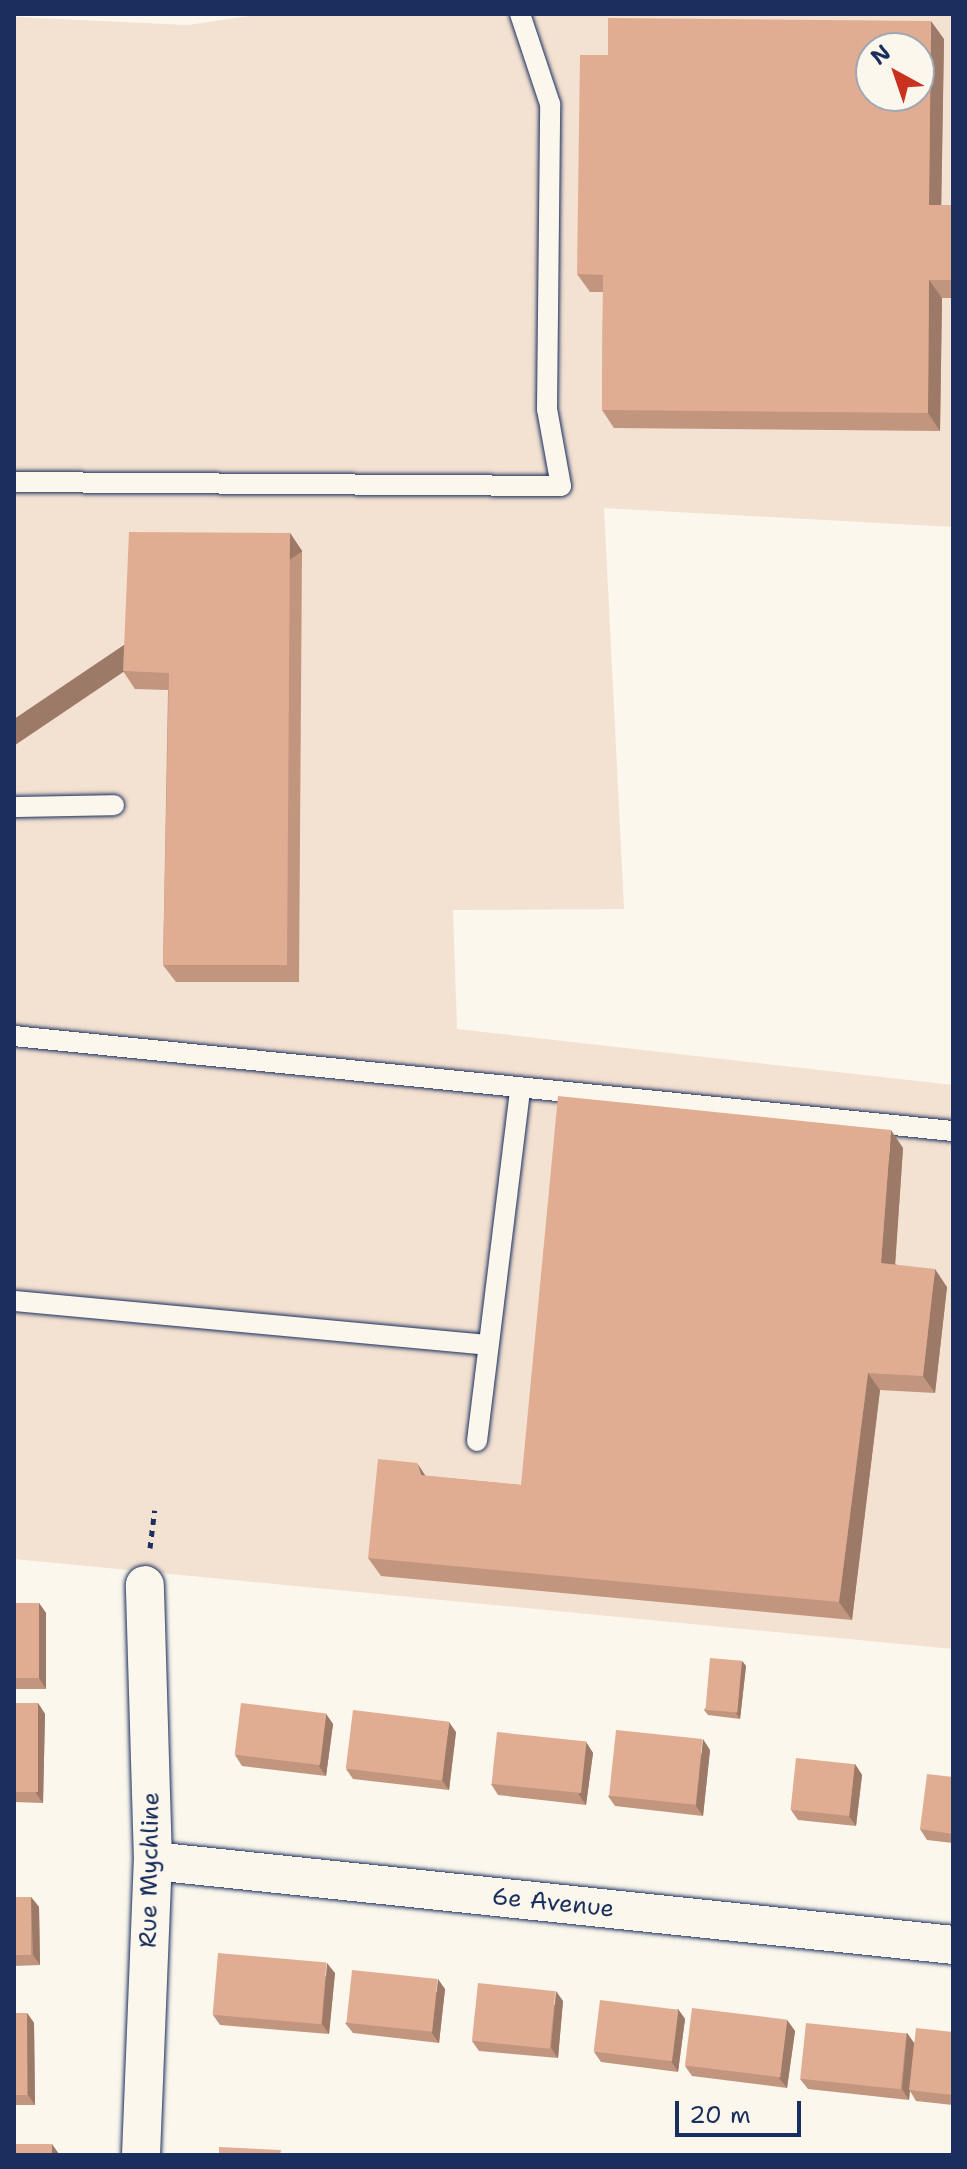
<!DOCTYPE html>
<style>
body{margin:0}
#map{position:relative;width:967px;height:2169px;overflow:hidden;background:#fbf7ec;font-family:"Shantell Sans",sans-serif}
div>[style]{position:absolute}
.built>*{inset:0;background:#f3e1d1}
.path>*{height:5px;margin-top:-2.5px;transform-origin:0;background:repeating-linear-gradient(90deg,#1b2f5e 0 6px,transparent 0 12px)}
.roads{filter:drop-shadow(0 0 2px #1b2f5e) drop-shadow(0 0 2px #1b2f5e)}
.service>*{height:20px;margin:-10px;padding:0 10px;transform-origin:10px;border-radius:10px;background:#fbf7ec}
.minor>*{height:38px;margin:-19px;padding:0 19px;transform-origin:19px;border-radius:19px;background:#fbf7ec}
.wall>*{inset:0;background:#c1957e}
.shaded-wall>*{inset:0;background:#9d7967;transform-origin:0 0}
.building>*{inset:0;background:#e0ad93;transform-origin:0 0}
span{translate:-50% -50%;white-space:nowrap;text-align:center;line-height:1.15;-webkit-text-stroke:6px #fbf7ec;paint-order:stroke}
.street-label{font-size:24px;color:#1b2f5e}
.frame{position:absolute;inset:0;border:16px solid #1b2f5e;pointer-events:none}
.north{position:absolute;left:855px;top:32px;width:80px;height:80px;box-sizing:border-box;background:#fbf7ec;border:2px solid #a1a7b3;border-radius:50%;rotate:320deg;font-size:22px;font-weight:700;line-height:32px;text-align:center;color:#1b2f5e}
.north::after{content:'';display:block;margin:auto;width:28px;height:36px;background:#c8321e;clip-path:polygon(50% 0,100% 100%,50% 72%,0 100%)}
.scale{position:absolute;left:675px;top:2101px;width:126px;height:36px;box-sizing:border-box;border:4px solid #1b2f5e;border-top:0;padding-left:10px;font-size:24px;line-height:28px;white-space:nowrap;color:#1b2f5e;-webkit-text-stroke:6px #fbf7ec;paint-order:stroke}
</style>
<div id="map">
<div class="built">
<div style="clip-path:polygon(evenodd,263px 14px,953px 14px,953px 527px,604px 508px,624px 909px,453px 910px,457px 1029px,953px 1085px,953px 1649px,14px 1559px,14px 17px,188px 25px,263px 14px,871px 48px,919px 48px,919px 96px,871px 96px,871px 48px)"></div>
</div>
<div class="path">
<div style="left:150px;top:1548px;width:38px;rotate:-83deg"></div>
</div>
<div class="roads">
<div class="service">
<div style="left:14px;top:482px;width:547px;rotate:0.42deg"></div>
<div style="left:561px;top:486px;width:78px;rotate:-100.3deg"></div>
<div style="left:547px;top:409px;width:305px;rotate:-89.4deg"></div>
<div style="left:550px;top:104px;width:95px;rotate:-108.4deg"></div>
<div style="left:14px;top:807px;width:100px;rotate:-1.1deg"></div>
<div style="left:14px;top:1036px;width:944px;rotate:5.78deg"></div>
<div style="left:14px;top:1301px;width:476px;rotate:5.3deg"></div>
<div style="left:477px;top:1441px;width:355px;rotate:-83deg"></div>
</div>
<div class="minor">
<div style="left:153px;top:1861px;width:804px;rotate:5.99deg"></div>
<div style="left:141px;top:2155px;width:294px;rotate:-87.7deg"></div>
<div style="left:153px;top:1861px;width:276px;rotate:-91.7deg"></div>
</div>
</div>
<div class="wall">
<div style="clip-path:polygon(944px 39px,941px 205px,953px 205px,953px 298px,942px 298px,940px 431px,614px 428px,602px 410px,603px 292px,590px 292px,577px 274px,608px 55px)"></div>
<div style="clip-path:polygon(290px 533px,302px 551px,299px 982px,176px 982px,163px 965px,168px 690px,135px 689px,123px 671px)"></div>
<div style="clip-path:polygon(903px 1148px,895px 1264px,947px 1287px,935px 1393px,880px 1390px,852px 1620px,381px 1576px,368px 1558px,426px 1476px,521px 1485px)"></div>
<div style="clip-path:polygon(14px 1603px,39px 1603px,46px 1613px,46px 1689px,14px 1689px)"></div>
<div style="clip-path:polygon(742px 1661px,746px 1666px,740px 1719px,708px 1715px,704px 1710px)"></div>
<div style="clip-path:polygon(14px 1703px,38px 1703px,45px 1714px,43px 1803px,14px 1802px)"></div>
<div style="clip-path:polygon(326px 1714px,333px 1724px,326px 1776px,242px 1766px,235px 1755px)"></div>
<div style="clip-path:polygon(456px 1732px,449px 1790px,353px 1779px,346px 1769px)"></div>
<div style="clip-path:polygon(586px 1742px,593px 1753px,586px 1805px,498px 1795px,491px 1784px)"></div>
<div style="clip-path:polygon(710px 1750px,703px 1816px,615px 1806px,608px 1796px)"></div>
<div style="clip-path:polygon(855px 1764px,862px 1775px,856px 1826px,798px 1820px,791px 1810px)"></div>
<div style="clip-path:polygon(953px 1777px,953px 1843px,927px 1840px,920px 1829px)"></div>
<div style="clip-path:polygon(14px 1897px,31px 1897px,39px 1907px,40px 1965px,14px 1966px)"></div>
<div style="clip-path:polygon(335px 1973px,329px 2034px,220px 2025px,213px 2015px)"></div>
<div style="clip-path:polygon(445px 1989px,439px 2043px,353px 2033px,345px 2023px)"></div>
<div style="clip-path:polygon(563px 2001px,558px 2058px,479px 2051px,472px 2041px)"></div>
<div style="clip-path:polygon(678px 2009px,685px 2019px,678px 2072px,601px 2062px,594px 2052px)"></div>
<div style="clip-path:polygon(14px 2013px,27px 2013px,34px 2023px,35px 2105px,14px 2105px)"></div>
<div style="clip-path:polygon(787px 2020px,795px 2031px,787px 2088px,692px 2076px,685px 2066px)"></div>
<div style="clip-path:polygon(953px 2032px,953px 2105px,916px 2101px,910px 2091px,909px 2100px,808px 2089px,800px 2079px,907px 2033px,914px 2043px)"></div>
</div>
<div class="shaded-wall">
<div style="clip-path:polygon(931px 21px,944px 39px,941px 222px,929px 205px)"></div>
<div style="clip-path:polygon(929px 280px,942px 298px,940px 431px,928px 413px)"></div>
<div style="left:290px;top:533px;width:22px;height:432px;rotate:56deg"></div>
<div style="clip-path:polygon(891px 1130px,903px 1148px,894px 1281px,881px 1263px)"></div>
<div style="clip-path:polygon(935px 1269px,947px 1287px,935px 1393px,923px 1376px)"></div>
<div style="clip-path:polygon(868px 1373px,880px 1390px,852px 1620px,839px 1602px)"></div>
<div style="clip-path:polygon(417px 1463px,429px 1481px,421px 1475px)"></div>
<div style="clip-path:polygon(39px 1603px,46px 1613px,46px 1689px,39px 1678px)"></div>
<div style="clip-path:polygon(742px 1661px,746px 1666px,740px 1719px,736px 1713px)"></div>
<div style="clip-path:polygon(38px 1703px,45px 1714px,43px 1803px,36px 1793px)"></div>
<div style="clip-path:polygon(326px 1714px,333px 1724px,326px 1776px,319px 1766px)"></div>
<div style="clip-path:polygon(449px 1722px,456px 1732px,449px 1790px,442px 1780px)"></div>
<div style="clip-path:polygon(703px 1739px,710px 1750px,703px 1816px,696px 1806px)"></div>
<div style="clip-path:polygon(586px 1742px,593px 1753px,586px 1805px,579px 1795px)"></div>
<div style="clip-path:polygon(855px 1764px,862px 1775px,856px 1826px,849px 1816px)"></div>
<div style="clip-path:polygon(31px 1897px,39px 1907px,40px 1965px,33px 1955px)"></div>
<div style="clip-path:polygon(327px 1963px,335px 1973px,329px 2034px,322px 2024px)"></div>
<div style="clip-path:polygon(438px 1979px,445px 1989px,439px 2043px,432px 2033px)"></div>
<div style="clip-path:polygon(556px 1991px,563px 2001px,558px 2058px,551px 2048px)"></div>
<div style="clip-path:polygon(678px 2009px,685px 2019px,678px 2072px,671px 2061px)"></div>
<div style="clip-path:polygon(27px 2013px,34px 2023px,35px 2105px,28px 2095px)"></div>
<div style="clip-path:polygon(787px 2020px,795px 2031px,787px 2088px,779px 2078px)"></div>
<div style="clip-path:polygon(907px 2033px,914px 2043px,909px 2100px,902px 2089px)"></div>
<div style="clip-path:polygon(52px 2144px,59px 2154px,59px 2155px,52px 2155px)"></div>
</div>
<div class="building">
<div style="clip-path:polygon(evenodd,608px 18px,931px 21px,929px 205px,953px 205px,953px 280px,929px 280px,928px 413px,602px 410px,603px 275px,577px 274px,580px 55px,608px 55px,608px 18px,871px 48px,919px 48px,919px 96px,871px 96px,871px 48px)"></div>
<div style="clip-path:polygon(129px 532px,290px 533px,287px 965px,163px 965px,169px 673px,123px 671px)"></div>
<div style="clip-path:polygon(558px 1096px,891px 1130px,881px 1263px,935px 1269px,923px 1376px,868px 1373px,839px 1602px,368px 1558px,378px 1459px,417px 1463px,421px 1475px,521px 1485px)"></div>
<div style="left:14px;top:1603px;width:25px;height:75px"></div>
<div style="left:710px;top:1658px;width:32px;height:52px;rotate:5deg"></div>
<div style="left:14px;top:1703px;width:24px;height:89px"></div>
<div style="left:241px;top:1703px;width:86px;height:52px;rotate:7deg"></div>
<div style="left:353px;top:1710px;width:97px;height:59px;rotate:7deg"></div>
<div style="left:616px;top:1730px;width:87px;height:66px;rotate:6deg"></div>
<div style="left:497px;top:1732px;width:90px;height:52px;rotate:6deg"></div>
<div style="left:796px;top:1758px;width:59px;height:52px;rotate:6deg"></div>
<div style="clip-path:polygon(927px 1774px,953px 1777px,953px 1834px,920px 1829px)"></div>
<div style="left:14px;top:1897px;width:17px;height:58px"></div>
<div style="left:218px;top:1953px;width:109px;height:62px;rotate:5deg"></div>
<div style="left:352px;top:1970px;width:86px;height:53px;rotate:6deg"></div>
<div style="left:478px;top:1983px;width:78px;height:58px;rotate:6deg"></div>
<div style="left:600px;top:2000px;width:79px;height:52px;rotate:7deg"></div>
<div style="left:692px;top:2008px;width:96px;height:58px;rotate:7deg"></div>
<div style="left:14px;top:2013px;width:13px;height:82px"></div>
<div style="left:806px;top:2023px;width:101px;height:56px;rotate:6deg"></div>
<div style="clip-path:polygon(916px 2028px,953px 2032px,953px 2095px,909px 2090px)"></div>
<div style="left:14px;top:2144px;width:38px;height:11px"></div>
<div style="clip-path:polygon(219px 2147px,281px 2150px,280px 2155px,219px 2155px)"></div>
</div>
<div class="street-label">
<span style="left:150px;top:1870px;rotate:-89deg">Rue Mychline</span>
<span style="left:553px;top:1903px;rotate:6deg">6e Avenue</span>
</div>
<div class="frame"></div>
<div class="north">N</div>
<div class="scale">20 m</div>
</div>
